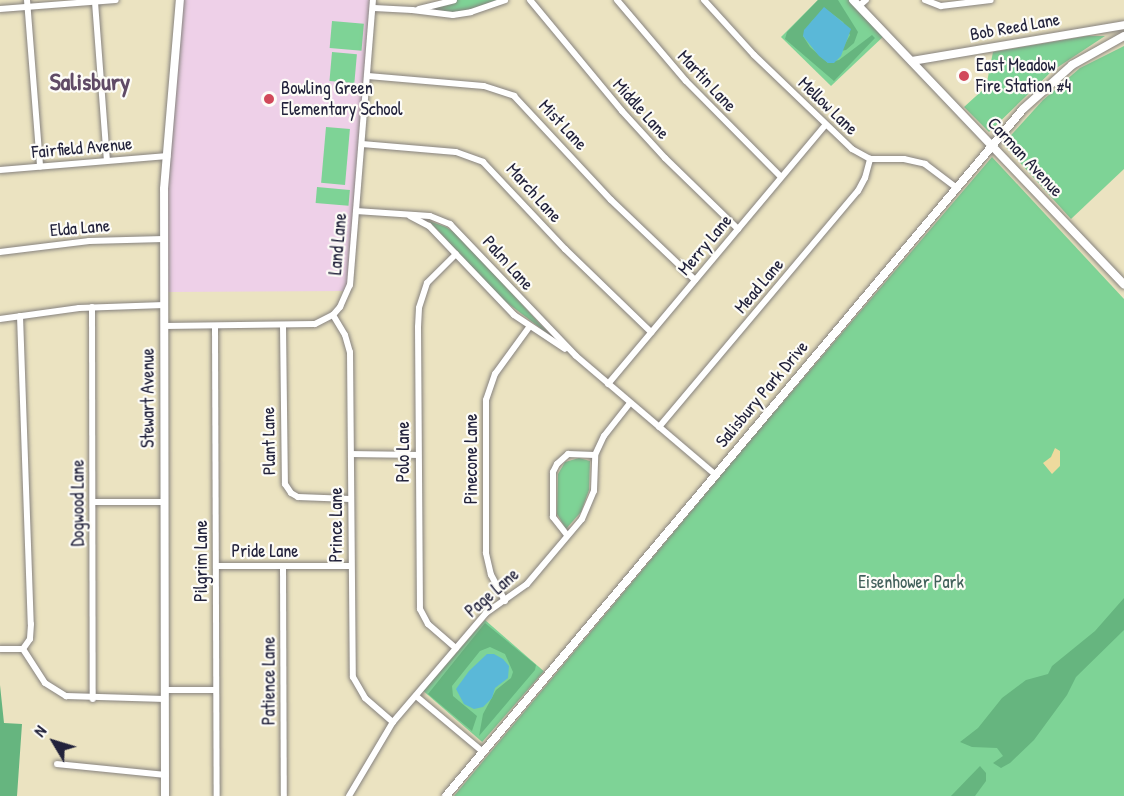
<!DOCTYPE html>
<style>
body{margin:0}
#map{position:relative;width:1124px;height:796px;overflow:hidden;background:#ebe3c1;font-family:"Patrick Hand",sans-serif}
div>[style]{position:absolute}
.built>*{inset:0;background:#eed0e8}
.green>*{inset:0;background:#7ed396;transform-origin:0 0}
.forest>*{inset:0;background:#66b57f}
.sand>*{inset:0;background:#eeda9e}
.water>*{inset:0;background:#5ab8d8}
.roads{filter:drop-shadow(0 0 2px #86827e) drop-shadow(0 0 2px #86827e)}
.street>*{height:6px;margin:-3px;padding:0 3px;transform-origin:3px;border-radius:3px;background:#fff}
.secondary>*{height:8px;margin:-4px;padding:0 4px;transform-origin:4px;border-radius:4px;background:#fff}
.dots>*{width:16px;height:16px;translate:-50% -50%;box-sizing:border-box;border:3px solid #fdfcf7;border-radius:50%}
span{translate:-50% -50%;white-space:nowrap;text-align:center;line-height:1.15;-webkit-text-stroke:4.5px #fdfcf7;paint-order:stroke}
.street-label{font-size:18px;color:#22223b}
.poi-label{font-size:18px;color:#22223b}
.left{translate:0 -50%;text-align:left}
.park-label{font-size:18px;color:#42605b}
.district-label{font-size:24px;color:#604b66;font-weight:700}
.north{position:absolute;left:24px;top:712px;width:60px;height:60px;-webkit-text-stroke:4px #fdfcf7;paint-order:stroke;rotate:308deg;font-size:16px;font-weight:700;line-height:24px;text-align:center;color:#22223b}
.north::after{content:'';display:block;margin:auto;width:21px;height:27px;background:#22223b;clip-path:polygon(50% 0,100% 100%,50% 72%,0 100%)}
</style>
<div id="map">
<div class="built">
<div style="clip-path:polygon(181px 0,371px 0,347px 291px,166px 292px,166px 190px)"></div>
</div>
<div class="green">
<div style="clip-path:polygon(456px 0,502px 0,460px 13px,418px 10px)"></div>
<div style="clip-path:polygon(818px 0,853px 0,886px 34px,831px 86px,781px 37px)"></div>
<div style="left:332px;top:21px;width:32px;height:27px;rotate:5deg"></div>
<div style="clip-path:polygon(1087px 36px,1105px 36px,1052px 71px,989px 132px,964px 107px,986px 87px,993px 52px)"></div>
<div style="clip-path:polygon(1124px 46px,1124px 169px,1071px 219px,1003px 144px,1043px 100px,1080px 68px)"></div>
<div style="left:332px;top:52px;width:25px;height:29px;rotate:5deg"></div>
<div style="left:326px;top:127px;width:24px;height:56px;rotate:5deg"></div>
<div style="clip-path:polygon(992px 157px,1124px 299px,1124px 796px,454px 796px,749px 442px)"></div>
<div style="left:317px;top:187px;width:33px;height:16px;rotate:5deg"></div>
<div style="clip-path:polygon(429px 221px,446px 227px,457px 234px,551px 336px,502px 299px)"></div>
<div style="clip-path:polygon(579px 458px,590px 461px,589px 490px,581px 512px,566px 529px,557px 514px,558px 474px,565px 462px)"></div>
<div style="left:485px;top:620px;width:78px;height:94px;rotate:41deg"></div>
</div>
<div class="forest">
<div style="clip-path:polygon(818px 0,838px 0,858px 32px,854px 43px,846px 50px,841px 51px,850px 35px,843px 22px,827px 10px,812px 21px,803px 36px,810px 47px,828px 63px,839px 60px,872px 35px,875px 38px,834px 81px,785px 39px,787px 32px)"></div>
<div style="clip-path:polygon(1124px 598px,1124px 630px,1076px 677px,1067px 695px,1034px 740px,1010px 763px,1001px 768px,993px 763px,1003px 756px,997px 748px,972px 747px,960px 742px,978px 728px,1002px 698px,1026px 680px,1048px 674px,1052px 666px,1095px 631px)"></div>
<div style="clip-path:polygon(485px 623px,536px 665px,535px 670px,479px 736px,483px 714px,496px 690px,511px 678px,513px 672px,505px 654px,490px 647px,480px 651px,452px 686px,453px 696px,477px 716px,472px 731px,428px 694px)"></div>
<div style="clip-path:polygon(0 685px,4px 723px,22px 724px,17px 796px,0 796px)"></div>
<div style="clip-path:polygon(980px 766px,986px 773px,986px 781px,975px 796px,951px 796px)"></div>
</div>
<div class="sand">
<div style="clip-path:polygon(1055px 448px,1060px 451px,1060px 466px,1052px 474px,1043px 463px,1051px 457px)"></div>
</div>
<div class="water">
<div style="clip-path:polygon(824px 7px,851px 29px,841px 56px,834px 63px,828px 63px,819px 56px,803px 36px,804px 30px)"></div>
<div style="clip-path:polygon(487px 654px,494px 654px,503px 659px,509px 666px,508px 678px,495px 688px,492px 698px,483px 707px,474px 709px,464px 704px,456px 689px,469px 671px)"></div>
</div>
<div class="roads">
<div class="street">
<div style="left:27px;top:0;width:167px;rotate:85.5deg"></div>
<div style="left:530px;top:0;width:144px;rotate:50.3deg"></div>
<div style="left:622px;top:111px;width:64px;rotate:47.5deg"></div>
<div style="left:665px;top:158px;width:102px;rotate:44.2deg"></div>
<div style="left:617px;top:0;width:106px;rotate:49.6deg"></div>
<div style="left:686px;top:81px;width:135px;rotate:45.3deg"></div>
<div style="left:704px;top:0;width:74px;rotate:47.7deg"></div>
<div style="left:754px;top:55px;width:136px;rotate:43.8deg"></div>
<div style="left:852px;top:149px;width:21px;rotate:29deg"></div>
<div style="left:870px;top:159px;width:34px"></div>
<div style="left:904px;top:159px;width:22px;rotate:13deg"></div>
<div style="left:925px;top:164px;width:40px;rotate:37deg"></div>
<div style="left:925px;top:0;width:17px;rotate:21deg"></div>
<div style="left:941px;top:6px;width:50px;rotate:-6.8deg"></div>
<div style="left:95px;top:2px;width:158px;rotate:85.7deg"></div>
<div style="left:859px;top:6px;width:9px;rotate:-41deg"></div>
<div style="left:374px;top:8px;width:38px;rotate:3deg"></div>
<div style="left:412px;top:10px;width:41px;rotate:7deg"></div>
<div style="left:453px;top:15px;width:18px;rotate:-9deg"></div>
<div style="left:471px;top:12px;width:36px;rotate:-19deg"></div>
<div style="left:0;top:9px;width:116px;rotate:-4.4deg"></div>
<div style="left:419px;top:9px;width:36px;rotate:-14deg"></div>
<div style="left:368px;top:76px;width:116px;rotate:4.9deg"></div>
<div style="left:484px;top:86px;width:32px;rotate:18deg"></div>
<div style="left:514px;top:96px;width:142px;rotate:47deg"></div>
<div style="left:611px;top:200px;width:116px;rotate:43.6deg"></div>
<div style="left:362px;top:144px;width:94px;rotate:4.9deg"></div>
<div style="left:456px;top:152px;width:29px;rotate:20deg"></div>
<div style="left:483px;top:162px;width:120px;rotate:46.7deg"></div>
<div style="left:565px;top:249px;width:120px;rotate:44deg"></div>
<div style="left:0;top:170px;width:168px;rotate:-4.8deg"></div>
<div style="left:356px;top:211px;width:74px;rotate:3.9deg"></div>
<div style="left:430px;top:216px;width:22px;rotate:22deg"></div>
<div style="left:450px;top:224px;width:182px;rotate:46.3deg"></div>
<div style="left:576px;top:356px;width:184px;rotate:40.4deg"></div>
<div style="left:410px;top:216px;width:21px;rotate:28deg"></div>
<div style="left:429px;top:226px;width:123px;rotate:46.3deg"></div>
<div style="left:514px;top:315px;width:61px;rotate:33.7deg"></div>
<div style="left:0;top:252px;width:90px;rotate:-7deg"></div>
<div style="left:89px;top:241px;width:75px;rotate:-1.5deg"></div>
<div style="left:456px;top:254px;width:41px;rotate:135deg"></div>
<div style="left:427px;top:283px;width:26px;rotate:108deg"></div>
<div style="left:419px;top:308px;width:19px;rotate:93deg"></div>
<div style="left:418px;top:327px;width:282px;rotate:89.6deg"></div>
<div style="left:420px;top:609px;width:17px;rotate:62deg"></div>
<div style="left:428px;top:624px;width:37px;rotate:41deg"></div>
<div style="left:92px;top:307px;width:392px;rotate:89.9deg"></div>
<div style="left:333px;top:315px;width:23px;rotate:59deg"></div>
<div style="left:345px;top:335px;width:18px;rotate:74deg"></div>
<div style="left:350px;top:352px;width:325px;rotate:89.5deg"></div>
<div style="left:353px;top:677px;width:24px;rotate:60deg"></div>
<div style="left:365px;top:698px;width:37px;rotate:41deg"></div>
<div style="left:20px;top:316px;width:308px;rotate:88deg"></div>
<div style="left:31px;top:624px;width:15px;rotate:94deg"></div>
<div style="left:30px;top:639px;width:12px;rotate:125deg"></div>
<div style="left:0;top:319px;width:80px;rotate:-7.9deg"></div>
<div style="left:79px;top:308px;width:85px;rotate:-2deg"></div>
<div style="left:164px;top:326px;width:151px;rotate:-0.8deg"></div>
<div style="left:315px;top:324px;width:20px;rotate:-27deg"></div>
<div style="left:333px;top:315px;width:11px;rotate:-49deg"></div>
<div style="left:340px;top:307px;width:24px;rotate:-66deg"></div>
<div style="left:350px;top:285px;width:286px;rotate:-85.4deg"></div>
<div style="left:215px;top:326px;width:470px;rotate:89.8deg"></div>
<div style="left:283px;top:326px;width:158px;rotate:89.3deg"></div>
<div style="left:285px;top:484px;width:11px;rotate:56deg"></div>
<div style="left:291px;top:493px;width:8px;rotate:30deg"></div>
<div style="left:298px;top:497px;width:52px;rotate:2.2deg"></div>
<div style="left:608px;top:384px;width:338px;rotate:-50deg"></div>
<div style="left:659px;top:427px;width:309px;rotate:-49.9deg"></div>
<div style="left:858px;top:191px;width:15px;rotate:-62deg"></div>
<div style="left:865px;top:178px;width:20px;rotate:-75deg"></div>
<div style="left:351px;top:454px;width:67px;rotate:0.9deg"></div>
<div style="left:93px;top:502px;width:71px"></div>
<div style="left:567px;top:535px;width:23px;rotate:-128deg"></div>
<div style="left:553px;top:517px;width:45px;rotate:-90deg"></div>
<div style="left:553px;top:472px;width:9px;rotate:-63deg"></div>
<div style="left:557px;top:464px;width:15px;rotate:-42deg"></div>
<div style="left:568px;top:454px;width:27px;rotate:2deg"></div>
<div style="left:216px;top:566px;width:135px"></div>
<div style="left:283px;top:566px;width:230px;rotate:89.8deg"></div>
<div style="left:505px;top:601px;width:30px;rotate:-118deg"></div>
<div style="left:491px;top:575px;width:23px;rotate:-103deg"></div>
<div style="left:486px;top:553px;width:153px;rotate:-90deg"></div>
<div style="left:486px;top:400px;width:28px;rotate:-71deg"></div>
<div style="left:495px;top:374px;width:59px;rotate:-53.9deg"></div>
<div style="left:0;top:649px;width:23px"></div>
<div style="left:23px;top:649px;width:40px;rotate:57.1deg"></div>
<div style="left:45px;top:683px;width:25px;rotate:32deg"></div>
<div style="left:66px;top:696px;width:99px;rotate:1.7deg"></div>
<div style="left:165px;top:690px;width:51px"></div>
<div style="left:416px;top:696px;width:87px;rotate:39.9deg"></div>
<div style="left:57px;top:764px;width:109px;rotate:5.8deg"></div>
<div style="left:349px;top:796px;width:86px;rotate:-59.3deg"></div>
<div style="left:393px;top:722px;width:143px;rotate:-49.5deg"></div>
<div style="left:486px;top:613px;width:50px;rotate:-35.3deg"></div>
<div style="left:527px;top:584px;width:85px;rotate:-49.8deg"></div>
<div style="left:582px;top:519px;width:30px;rotate:-67deg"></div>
<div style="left:594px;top:491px;width:36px;rotate:-88deg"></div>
<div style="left:595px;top:455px;width:21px;rotate:-65deg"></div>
<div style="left:604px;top:436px;width:42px;rotate:-51.8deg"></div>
</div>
<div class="secondary">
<div style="left:853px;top:0;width:393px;rotate:46.4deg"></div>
<div style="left:912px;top:61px;width:215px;rotate:-9.6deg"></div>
<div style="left:165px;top:796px;width:607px;rotate:-90.09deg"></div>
<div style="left:164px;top:189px;width:190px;rotate:-85.2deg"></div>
<div style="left:446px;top:796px;width:897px;rotate:-49.97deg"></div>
<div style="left:1023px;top:109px;width:66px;rotate:-41.9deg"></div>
<div style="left:1072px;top:65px;width:60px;rotate:-29.1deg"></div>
</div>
</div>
<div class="dots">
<div style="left:964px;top:76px;background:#d1495b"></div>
<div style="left:269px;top:99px;background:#d1495b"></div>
</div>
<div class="street-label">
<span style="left:1015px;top:27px;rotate:-10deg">Bob Reed Lane</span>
<span style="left:707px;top:81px;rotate:47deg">Martin Lane</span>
<span style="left:828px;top:106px;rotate:44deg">Mellow Lane</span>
<span style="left:641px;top:109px;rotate:48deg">Middle Lane</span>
<span style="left:563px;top:125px;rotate:47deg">Mist Lane</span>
<span style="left:82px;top:148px;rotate:-5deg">Fairfield Avenue</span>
<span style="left:1025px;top:157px;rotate:47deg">Carman Avenue</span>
<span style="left:534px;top:193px;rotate:48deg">March Lane</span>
<span style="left:80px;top:228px;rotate:-5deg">Elda Lane</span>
<span style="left:338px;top:244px;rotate:-85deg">Land Lane</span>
<span style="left:705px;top:245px;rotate:-50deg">Merry Lane</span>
<span style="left:508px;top:263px;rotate:48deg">Palm Lane</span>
<span style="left:759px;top:286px;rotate:-50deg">Mead Lane</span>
<span style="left:762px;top:394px;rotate:-50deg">Salisbury Park Drive</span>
<span style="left:148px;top:398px;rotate:-90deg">Stewart Avenue</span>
<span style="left:269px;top:441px;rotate:-91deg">Plant Lane</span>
<span style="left:403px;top:452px;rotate:-90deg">Polo Lane</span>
<span style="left:471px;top:459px;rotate:-90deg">Pinecone Lane</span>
<span style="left:78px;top:503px;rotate:-90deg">Dogwood Lane</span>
<span style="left:336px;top:525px;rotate:-90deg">Prince Lane</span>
<span style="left:265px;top:551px">Pride Lane</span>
<span style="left:201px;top:561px;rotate:-90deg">Pilgrim Lane</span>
<span style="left:492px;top:593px;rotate:-41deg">Page Lane</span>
<span style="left:269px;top:681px;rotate:-90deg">Patience Lane</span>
</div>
<div class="poi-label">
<span class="left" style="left:976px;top:76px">East Meadow<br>Fire Station #4</span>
<span class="left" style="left:281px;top:99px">Bowling Green<br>Elementary School</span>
</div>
<div class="park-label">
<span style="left:911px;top:582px">Eisenhower Park</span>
</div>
<div class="district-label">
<span style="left:90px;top:82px">Salisbury</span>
</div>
<div class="north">N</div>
</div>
